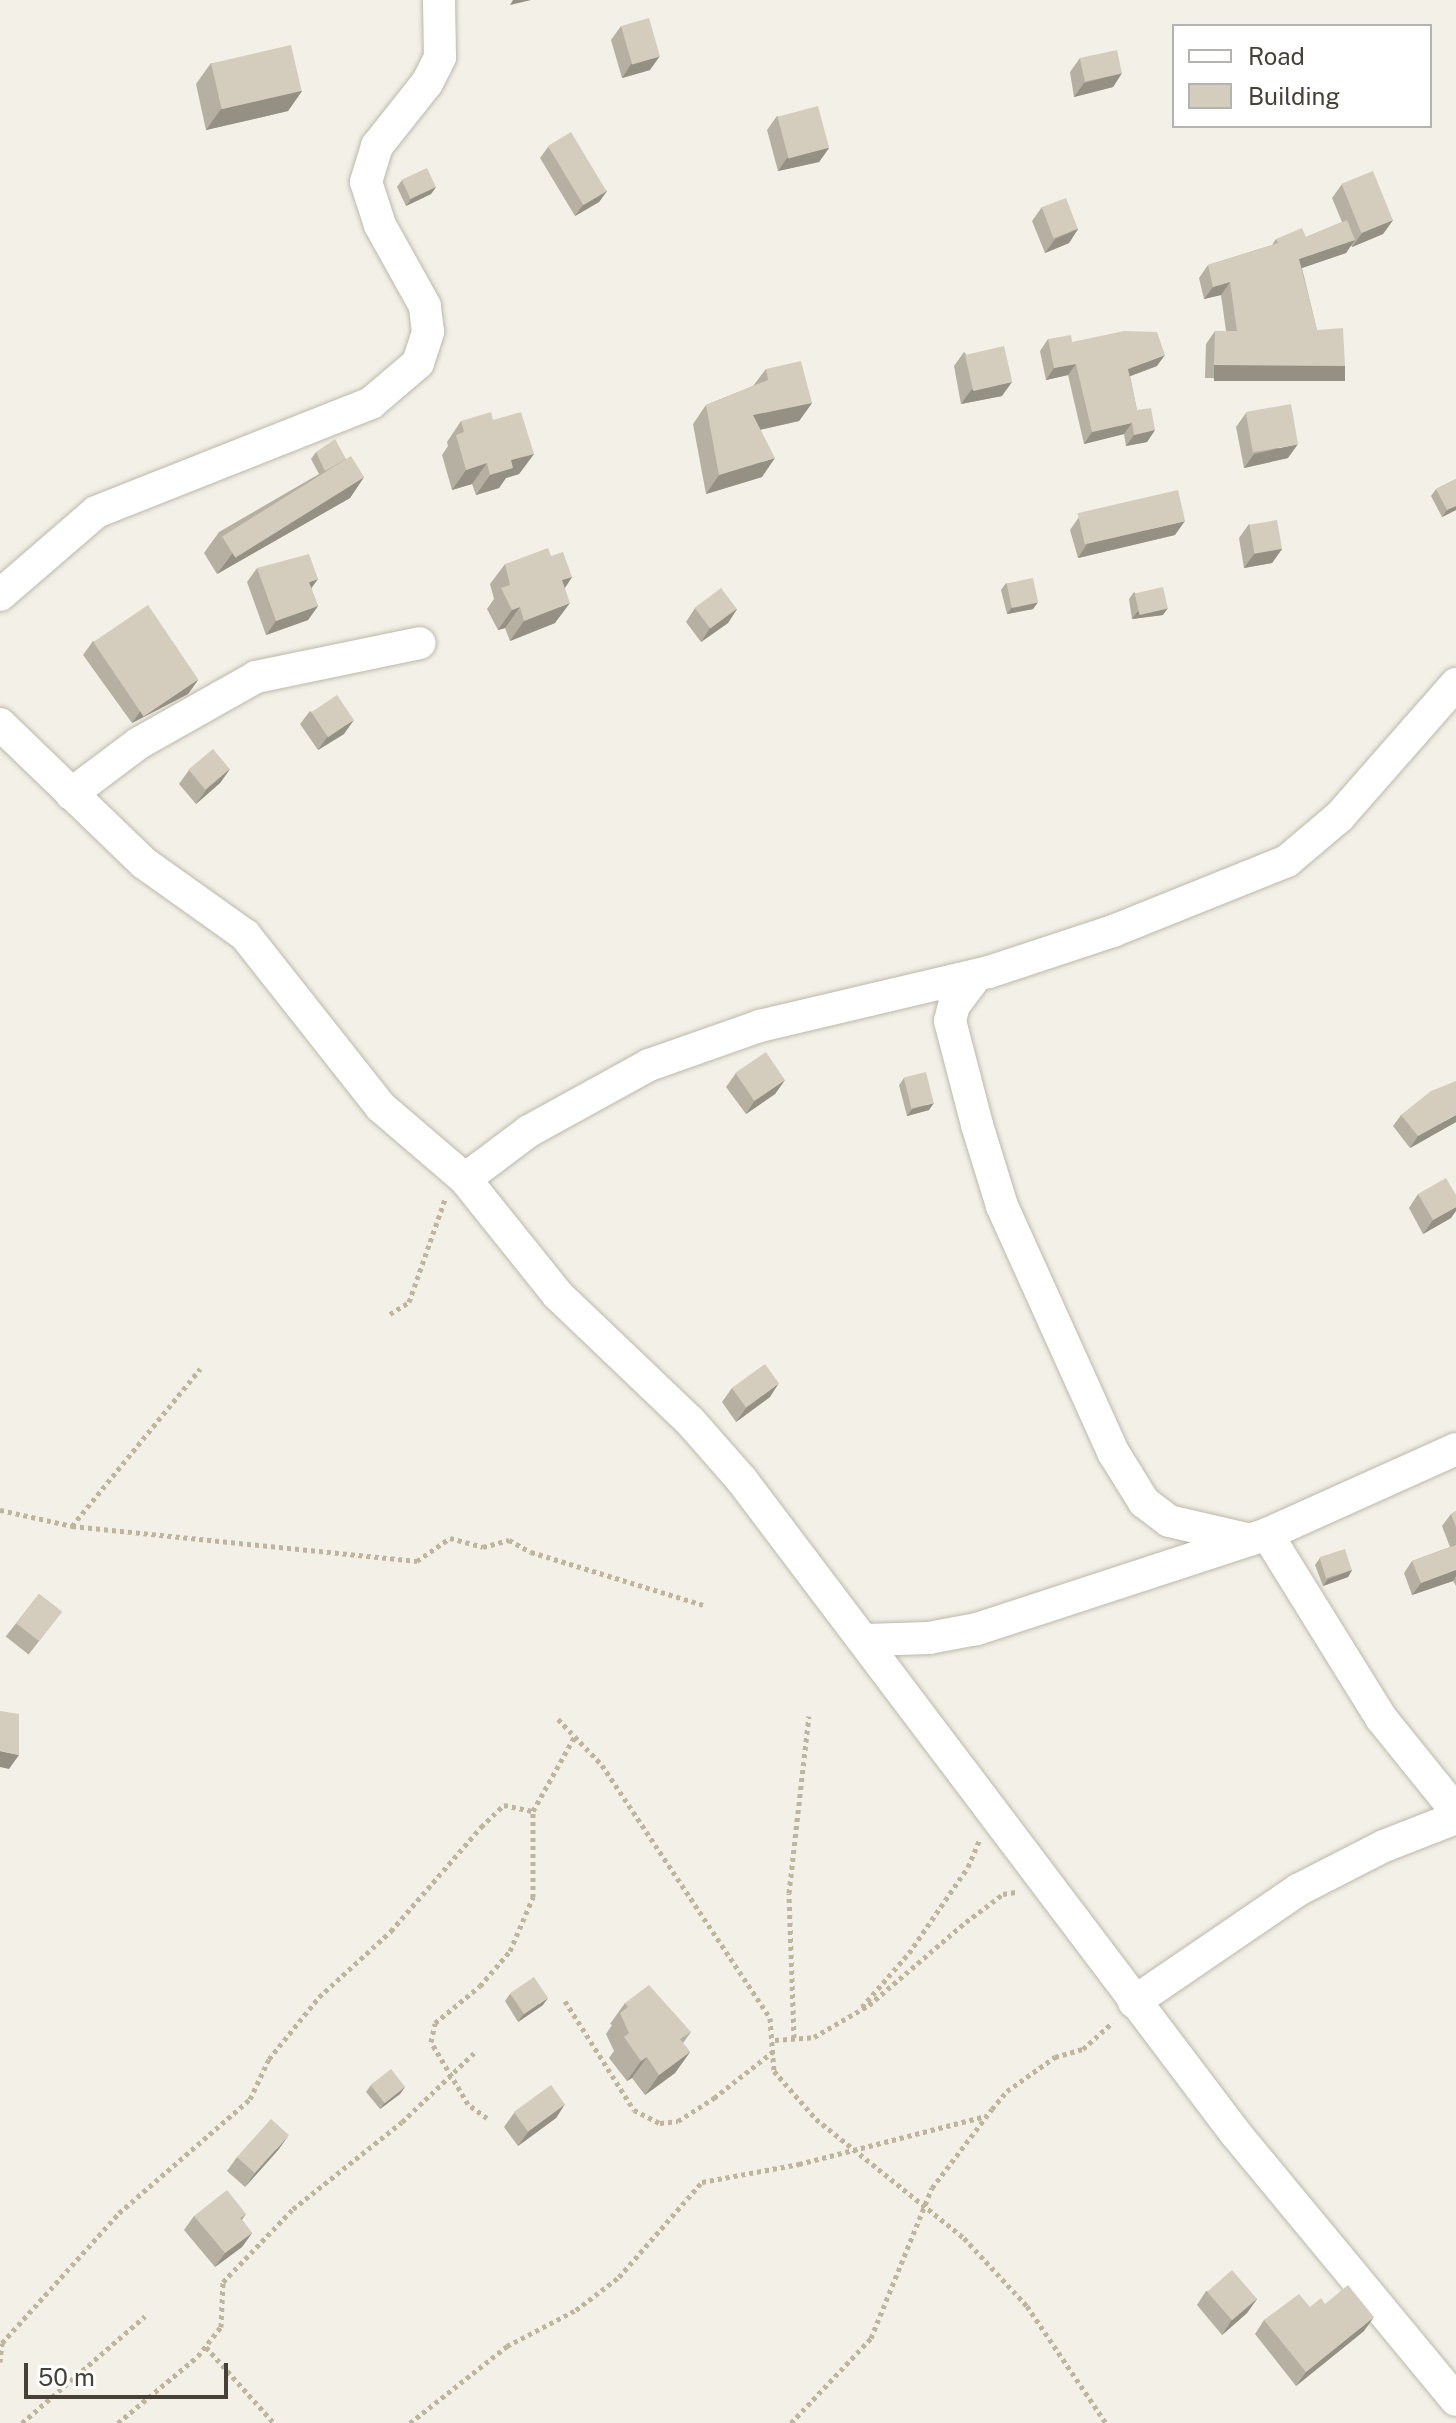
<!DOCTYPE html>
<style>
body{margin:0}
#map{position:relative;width:1456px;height:2423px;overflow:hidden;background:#f2f0e7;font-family:"Public Sans",sans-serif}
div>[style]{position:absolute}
.path>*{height:5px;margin-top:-2.5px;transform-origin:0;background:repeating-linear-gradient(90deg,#beb59c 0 4px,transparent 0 8px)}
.roads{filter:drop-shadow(0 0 2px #bdb8aa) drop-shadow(0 0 2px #bdb8aa)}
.street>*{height:32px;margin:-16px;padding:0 16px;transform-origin:16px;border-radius:16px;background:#fff}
.wall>*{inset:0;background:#b6b0a3;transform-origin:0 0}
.shaded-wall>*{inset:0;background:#949084;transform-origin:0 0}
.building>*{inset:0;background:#d4cdbd;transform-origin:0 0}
span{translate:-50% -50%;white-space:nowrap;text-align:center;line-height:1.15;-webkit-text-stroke:7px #fff;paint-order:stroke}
.legend{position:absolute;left:1172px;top:24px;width:260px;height:104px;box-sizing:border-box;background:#fff;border:2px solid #b5b3af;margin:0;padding:10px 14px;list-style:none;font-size:24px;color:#454136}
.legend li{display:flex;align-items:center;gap:16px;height:40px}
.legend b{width:40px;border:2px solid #b5b3af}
.scale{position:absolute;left:24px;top:2363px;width:204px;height:36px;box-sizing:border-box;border:4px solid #454136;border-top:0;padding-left:10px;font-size:24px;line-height:28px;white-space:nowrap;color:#454136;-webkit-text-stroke:6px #fff;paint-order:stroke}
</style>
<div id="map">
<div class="path">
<div style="left:390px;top:1314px;width:22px;rotate:-32deg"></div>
<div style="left:409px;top:1302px;width:109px;rotate:-70.7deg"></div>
<div style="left:0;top:1510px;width:74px;rotate:12.5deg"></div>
<div style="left:72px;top:1526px;width:203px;rotate:-50.8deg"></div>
<div style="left:72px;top:1526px;width:347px;rotate:5.8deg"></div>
<div style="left:417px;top:1561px;width:40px;rotate:-34.9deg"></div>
<div style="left:450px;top:1538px;width:34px;rotate:15deg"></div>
<div style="left:483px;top:1547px;width:27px;rotate:-15deg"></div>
<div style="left:509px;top:1540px;width:25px;rotate:29deg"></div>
<div style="left:531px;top:1552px;width:180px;rotate:17.1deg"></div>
<div style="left:558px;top:1719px;width:64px;rotate:46.3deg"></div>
<div style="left:602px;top:1765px;width:304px;rotate:56.4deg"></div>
<div style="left:770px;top:2018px;width:53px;rotate:85.7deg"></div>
<div style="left:774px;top:2071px;width:64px;rotate:48.8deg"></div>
<div style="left:816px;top:2119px;width:190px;rotate:38.8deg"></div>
<div style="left:964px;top:2238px;width:93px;rotate:47.2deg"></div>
<div style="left:1027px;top:2306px;width:141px;rotate:56deg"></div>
<div style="left:565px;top:2001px;width:129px;rotate:57.7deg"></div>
<div style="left:634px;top:2110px;width:29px;rotate:27deg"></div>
<div style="left:660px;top:2123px;width:18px;rotate:-6deg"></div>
<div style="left:678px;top:2121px;width:43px;rotate:-32.6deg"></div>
<div style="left:714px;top:2098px;width:78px;rotate:-38.2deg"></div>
<div style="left:862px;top:2007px;width:72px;rotate:-49deg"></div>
<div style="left:909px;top:1953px;width:104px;rotate:-55.5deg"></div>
<div style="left:968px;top:1867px;width:30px;rotate:-67deg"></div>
<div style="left:794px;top:2038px;width:145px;rotate:-92deg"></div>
<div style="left:789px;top:1893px;width:178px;rotate:-83.6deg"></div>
<div style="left:775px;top:2040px;width:39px;rotate:-4deg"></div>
<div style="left:814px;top:2037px;width:64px;rotate:-30.2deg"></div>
<div style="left:869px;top:2005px;width:128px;rotate:-40.6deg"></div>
<div style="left:966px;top:1922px;width:46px;rotate:-37.1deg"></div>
<div style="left:1003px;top:1894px;width:13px;rotate:-9deg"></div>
<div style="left:487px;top:2118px;width:24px;rotate:-144deg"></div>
<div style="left:468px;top:2104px;width:72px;rotate:-120.8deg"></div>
<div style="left:431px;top:2042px;width:19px;rotate:-78deg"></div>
<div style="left:435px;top:2023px;width:58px;rotate:-39.4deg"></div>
<div style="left:480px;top:1986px;width:46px;rotate:-49.4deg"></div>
<div style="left:510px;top:1951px;width:59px;rotate:-66.9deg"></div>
<div style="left:533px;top:1897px;width:86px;rotate:-90deg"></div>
<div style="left:533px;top:1811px;width:86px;rotate:-60.8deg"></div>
<div style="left:206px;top:2347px;width:102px;rotate:48.2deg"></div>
<div style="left:0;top:2362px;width:19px;rotate:-84deg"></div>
<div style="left:2px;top:2343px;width:175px;rotate:-48deg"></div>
<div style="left:119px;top:2213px;width:174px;rotate:-41deg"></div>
<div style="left:250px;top:2099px;width:44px;rotate:-64.6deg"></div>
<div style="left:269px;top:2059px;width:80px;rotate:-51.1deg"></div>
<div style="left:319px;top:1997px;width:98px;rotate:-42.5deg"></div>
<div style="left:391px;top:1931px;width:138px;rotate:-49.1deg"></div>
<div style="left:481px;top:1827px;width:32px;rotate:-44deg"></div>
<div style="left:504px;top:1805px;width:30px;rotate:12deg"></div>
<div style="left:22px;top:2423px;width:163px;rotate:-41deg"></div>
<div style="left:118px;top:2423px;width:104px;rotate:-39.9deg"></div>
<div style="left:198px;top:2356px;width:37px;rotate:-52deg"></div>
<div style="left:221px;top:2327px;width:45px;rotate:-87.5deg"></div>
<div style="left:223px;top:2282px;width:101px;rotate:-46.2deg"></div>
<div style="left:293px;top:2209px;width:139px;rotate:-38.6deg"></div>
<div style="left:402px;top:2122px;width:103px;rotate:-43.8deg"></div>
<div style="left:410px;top:2423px;width:124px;rotate:-38.4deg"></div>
<div style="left:507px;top:2346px;width:78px;rotate:-27.6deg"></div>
<div style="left:576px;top:2310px;width:54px;rotate:-37.5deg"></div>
<div style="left:619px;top:2277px;width:126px;rotate:-48.9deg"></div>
<div style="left:702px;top:2182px;width:99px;rotate:-10.5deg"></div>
<div style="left:799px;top:2164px;width:193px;rotate:-14.4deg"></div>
<div style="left:791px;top:2423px;width:117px;rotate:-46.7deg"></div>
<div style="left:871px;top:2338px;width:162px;rotate:-67.9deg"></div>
<div style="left:932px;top:2188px;width:99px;rotate:-52.8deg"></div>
<div style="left:992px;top:2109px;width:23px;rotate:-50deg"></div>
<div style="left:1007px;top:2091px;width:59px;rotate:-35.3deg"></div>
<div style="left:1055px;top:2057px;width:29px;rotate:-16deg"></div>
<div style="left:1083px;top:2049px;width:40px;rotate:-42deg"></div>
</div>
<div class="roads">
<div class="street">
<div style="left:0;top:595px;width:127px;rotate:-40.8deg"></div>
<div style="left:96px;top:512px;width:296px;rotate:-21.6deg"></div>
<div style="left:371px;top:403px;width:62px;rotate:-40.4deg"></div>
<div style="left:418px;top:363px;width:33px;rotate:-72deg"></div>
<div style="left:428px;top:332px;width:26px;rotate:-97deg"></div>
<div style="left:425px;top:306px;width:93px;rotate:-119.1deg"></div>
<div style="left:380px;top:225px;width:45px;rotate:-108deg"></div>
<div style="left:366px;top:182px;width:38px;rotate:-73deg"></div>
<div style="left:377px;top:146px;width:80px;rotate:-51.6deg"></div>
<div style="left:427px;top:83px;width:29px;rotate:-63deg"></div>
<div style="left:440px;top:57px;width:57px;rotate:-91deg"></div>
<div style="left:0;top:724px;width:200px;rotate:44deg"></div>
<div style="left:144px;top:863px;width:124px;rotate:35.5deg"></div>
<div style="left:245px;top:935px;width:219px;rotate:51.7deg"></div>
<div style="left:381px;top:1107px;width:111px;rotate:40.6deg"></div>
<div style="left:465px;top:1179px;width:149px;rotate:51.3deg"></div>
<div style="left:558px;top:1295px;width:182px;rotate:43.7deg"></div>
<div style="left:690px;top:1421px;width:77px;rotate:48.7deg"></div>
<div style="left:741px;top:1479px;width:821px;rotate:52.92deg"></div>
<div style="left:1236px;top:2134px;width:345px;rotate:50.4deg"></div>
<div style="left:71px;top:794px;width:85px;rotate:-36.9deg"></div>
<div style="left:139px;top:743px;width:134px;rotate:-29.4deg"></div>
<div style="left:256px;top:677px;width:167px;rotate:-11.7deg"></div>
<div style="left:976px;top:976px;width:36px;rotate:127deg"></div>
<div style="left:954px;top:1005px;width:16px;rotate:104deg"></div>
<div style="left:950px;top:1021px;width:107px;rotate:75.4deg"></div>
<div style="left:977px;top:1125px;width:85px;rotate:72.8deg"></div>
<div style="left:1002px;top:1206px;width:270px;rotate:65.7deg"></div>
<div style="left:1113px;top:1452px;width:59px;rotate:58.2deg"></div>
<div style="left:1144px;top:1502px;width:31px;rotate:37deg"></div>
<div style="left:1169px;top:1521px;width:80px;rotate:13deg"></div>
<div style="left:465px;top:1179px;width:80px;rotate:-36.9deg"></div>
<div style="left:529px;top:1131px;width:137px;rotate:-28.8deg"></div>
<div style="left:649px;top:1065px;width:118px;rotate:-19.4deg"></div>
<div style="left:760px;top:1026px;width:235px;rotate:-13.3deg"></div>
<div style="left:989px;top:972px;width:131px;rotate:-18.3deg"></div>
<div style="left:1113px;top:931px;width:188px;rotate:-21.9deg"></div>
<div style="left:1287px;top:861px;width:70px;rotate:-40.3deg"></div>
<div style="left:1340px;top:816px;width:176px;rotate:-48.7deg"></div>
<div style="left:1267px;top:1534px;width:216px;rotate:58.2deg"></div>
<div style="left:1381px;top:1718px;width:119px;rotate:51.1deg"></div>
<div style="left:865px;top:1640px;width:64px;rotate:-1.8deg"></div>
<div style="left:929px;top:1638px;width:49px;rotate:-10.6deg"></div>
<div style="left:977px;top:1629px;width:305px;rotate:-18.1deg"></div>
<div style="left:1267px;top:1534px;width:207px;rotate:-24.2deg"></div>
<div style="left:1134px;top:2002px;width:199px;rotate:-34.3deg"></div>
<div style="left:1298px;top:1890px;width:97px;rotate:-27.1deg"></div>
<div style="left:1384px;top:1846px;width:77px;rotate:-21.3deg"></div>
</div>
</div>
<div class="wall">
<div style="clip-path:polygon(621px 26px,650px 70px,622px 78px,611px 40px)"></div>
<div style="clip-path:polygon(1080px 58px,1122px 73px,1113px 87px,1074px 97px,1070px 72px)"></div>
<div style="clip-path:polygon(211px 63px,302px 91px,288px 111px,206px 130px,196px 84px)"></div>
<div style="clip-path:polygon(777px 116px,829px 148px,819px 162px,778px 171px,767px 130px)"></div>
<div style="clip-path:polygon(548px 147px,607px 191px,599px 202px,575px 216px,540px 158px)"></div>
<div style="clip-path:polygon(402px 180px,436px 187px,431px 194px,406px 206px,397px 187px)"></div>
<div style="clip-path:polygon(1342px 184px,1393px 220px,1383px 234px,1352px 247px,1351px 245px,1346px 253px,1302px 268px,1317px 330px,1345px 366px,1336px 379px,1205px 378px,1206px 344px,1215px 331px,1226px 331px,1221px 295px,1204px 299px,1199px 278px,1208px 265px,1272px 245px,1276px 239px,1306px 237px,1342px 222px,1332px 198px)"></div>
<div style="clip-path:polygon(1042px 207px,1078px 229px,1069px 243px,1045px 253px,1032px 221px)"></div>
<div style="clip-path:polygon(1048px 339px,1072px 342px,1157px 366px,1130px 376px,1137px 410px,1155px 430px,1147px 442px,1126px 446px,1124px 434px,1084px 444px,1068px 375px,1046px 380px,1040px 351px)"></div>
<div style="clip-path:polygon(964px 352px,1002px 396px,961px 404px,954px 366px)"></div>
<div style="clip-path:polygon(766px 369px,812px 403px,799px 421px,760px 430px,762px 477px,706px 494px,693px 424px,706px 405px,753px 386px)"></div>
<div style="clip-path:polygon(1246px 413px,1288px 458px,1244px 468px,1236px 427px)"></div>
<div style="clip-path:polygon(493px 420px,534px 454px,519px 474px,506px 478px,499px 488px,476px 495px,472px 484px,452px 490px,442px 455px,448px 446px,447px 442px,461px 421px)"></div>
<div style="clip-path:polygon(316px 452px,346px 459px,364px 477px,350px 498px,217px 574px,204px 553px,219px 532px,319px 474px,311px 459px)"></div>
<div style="clip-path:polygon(1456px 479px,1456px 510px,1442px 517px,1431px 496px,1436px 489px)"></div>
<div style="clip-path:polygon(1079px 517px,1175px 535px,1078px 558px,1070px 530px)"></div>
<div style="clip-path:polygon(1249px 524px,1282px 549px,1272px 563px,1244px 568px,1239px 538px)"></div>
<div style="clip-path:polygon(551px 556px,572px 577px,565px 588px,555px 623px,510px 641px,505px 628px,498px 630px,487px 609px,494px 599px,490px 584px,505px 564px)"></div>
<div style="clip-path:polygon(257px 568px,311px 588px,318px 606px,308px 620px,266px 635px,247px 582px)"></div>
<div style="clip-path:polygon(1006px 583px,1038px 602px,1033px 609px,1007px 614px,1001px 590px)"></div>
<div style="clip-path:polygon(1134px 592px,1163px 615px,1132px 619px,1129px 599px)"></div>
<div style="clip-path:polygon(695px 608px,737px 609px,728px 623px,701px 642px,686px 622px)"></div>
<div style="clip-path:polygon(93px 641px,198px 680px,188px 694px,132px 723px,83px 655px)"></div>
<div style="clip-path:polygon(310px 711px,344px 734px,318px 750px,300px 724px)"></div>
<div style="clip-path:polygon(230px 769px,220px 783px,196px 804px,179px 784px,189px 770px)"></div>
<div style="clip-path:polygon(736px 1073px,785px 1080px,775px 1094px,746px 1114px,726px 1087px)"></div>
<div style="clip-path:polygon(904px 1078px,929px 1110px,907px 1116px,899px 1085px)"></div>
<div style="clip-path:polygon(1401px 1115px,1456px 1122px,1410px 1148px,1393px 1126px)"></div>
<div style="clip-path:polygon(1418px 1194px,1451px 1218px,1423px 1234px,1409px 1208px)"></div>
<div style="clip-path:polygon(732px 1388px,770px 1397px,736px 1422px,722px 1402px)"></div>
<div style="clip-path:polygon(1456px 1511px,1456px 1586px,1453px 1581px,1412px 1595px,1404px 1573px,1412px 1561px,1450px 1547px,1442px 1526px,1451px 1514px)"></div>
<div style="clip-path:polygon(1320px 1558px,1352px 1570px,1348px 1577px,1323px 1586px,1315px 1565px)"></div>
<div style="left:39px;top:1594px;width:29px;height:54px;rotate:38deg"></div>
<div style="clip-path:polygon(510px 1994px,543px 2005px,518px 2022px,505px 2001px)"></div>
<div style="clip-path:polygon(625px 2003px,691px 2032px,683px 2043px,690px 2052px,675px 2073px,645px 2095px,632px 2078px,627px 2081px,609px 2058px,614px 2051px,606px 2034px,612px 2025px,610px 2024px)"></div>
<div style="clip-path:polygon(371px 2085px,405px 2087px,400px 2094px,380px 2109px,366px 2092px)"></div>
<div style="clip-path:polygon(565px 2104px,556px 2118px,518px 2146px,504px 2127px,514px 2113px)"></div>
<div style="clip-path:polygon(279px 2149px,245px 2187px,227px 2171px,237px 2157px)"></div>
<div style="clip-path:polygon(246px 2214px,242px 2220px,252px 2233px,242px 2247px,215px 2267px,184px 2230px,194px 2216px)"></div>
<div style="clip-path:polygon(1206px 2291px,1257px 2299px,1247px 2313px,1222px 2335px,1197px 2305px)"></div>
<div style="clip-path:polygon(1325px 2304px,1364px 2331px,1296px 2386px,1255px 2334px,1264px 2320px)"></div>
</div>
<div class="shaded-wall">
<div style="clip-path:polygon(513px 0,531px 0,510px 5px)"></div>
<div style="clip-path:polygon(660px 56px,650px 70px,622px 78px,631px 64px)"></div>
<div style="clip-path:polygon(1122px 73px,1113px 87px,1074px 97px,1084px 83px)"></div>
<div style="clip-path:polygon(302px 91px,288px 111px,206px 130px,221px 109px)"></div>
<div style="clip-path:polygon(829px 148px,819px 162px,778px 171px,787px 158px)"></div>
<div style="clip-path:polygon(436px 187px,431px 194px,406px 206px,411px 199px)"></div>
<div style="clip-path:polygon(607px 191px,599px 202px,575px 216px,583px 205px)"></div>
<div style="clip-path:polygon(1393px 220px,1383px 234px,1352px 247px,1362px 233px)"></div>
<div style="clip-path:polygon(1078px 229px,1069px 243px,1045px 253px,1055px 239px)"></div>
<div style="clip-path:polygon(1355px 240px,1346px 253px,1290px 272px,1299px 259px)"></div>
<div style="clip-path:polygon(1230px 282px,1221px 295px,1204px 299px,1213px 287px)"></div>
<div style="clip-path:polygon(1165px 355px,1157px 366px,1120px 380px,1128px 369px)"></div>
<div style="clip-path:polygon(1076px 364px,1068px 375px,1046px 380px,1054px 368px)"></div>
<div style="left:1214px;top:365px;width:131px;height:16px"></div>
<div style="clip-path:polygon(1012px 382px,1002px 396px,961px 404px,971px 390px)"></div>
<div style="clip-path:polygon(812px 403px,799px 421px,740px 434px,753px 415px)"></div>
<div style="clip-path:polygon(1132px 423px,1124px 434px,1084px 444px,1092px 432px)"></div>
<div style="clip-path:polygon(1155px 430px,1147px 442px,1126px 446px,1134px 435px)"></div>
<div style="clip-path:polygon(1298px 444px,1288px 458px,1244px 468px,1254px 454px)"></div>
<div style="clip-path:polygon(534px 454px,519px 474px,506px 478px,499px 488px,476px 495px,490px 475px,511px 460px)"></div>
<div style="clip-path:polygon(775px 458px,762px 477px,706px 494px,719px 475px)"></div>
<div style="clip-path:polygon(487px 463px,472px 484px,452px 490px,466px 470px)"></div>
<div style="clip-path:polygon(364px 477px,350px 498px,217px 574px,232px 554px)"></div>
<div style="clip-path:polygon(1456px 506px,1456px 510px,1442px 517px,1447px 510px)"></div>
<div style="clip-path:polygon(1185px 521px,1175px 535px,1078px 558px,1087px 544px)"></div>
<div style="clip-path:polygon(1282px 549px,1272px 563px,1244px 568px,1254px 554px)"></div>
<div style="clip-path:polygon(572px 577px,558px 598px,562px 580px)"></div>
<div style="clip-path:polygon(318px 579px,308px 593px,309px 582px)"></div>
<div style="clip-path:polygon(1038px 602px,1033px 609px,1007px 614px,1012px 607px)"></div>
<div style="clip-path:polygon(570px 603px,555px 623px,510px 641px,524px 621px)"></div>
<div style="clip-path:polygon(318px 606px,308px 620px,266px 635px,276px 621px)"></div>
<div style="clip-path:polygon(520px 607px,505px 628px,498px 630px,512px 610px)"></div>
<div style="clip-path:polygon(1168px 608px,1163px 615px,1132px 619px,1137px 612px)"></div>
<div style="clip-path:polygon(737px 609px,728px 623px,701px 642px,710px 628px)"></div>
<div style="clip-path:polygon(198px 680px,188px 694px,132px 723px,142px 709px)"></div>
<div style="clip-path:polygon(354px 720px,344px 734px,318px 750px,328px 736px)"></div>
<div style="clip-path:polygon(230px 769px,220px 783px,196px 804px,206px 790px)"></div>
<div style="clip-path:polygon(785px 1080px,775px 1094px,746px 1114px,755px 1100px)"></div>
<div style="clip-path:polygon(934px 1103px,929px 1110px,907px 1116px,912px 1109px)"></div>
<div style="clip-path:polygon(1456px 1115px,1456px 1122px,1410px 1148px,1418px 1136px)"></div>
<div style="clip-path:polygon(1456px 1207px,1456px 1211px,1451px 1218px,1423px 1234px,1433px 1220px)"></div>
<div style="clip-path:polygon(779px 1383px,770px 1397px,736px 1422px,746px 1408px)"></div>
<div style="clip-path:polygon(1352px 1570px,1348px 1577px,1323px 1586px,1328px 1579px)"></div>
<div style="clip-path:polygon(1456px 1570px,1456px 1576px,1453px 1581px,1412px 1595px,1421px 1583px)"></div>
<div style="clip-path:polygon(0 1751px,19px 1755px,9px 1769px,0 1767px)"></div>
<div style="clip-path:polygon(548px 1998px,543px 2005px,518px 2022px,523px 2015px)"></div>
<div style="clip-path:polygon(690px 2052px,675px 2073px,645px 2095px,659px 2075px)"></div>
<div style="clip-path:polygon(647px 2057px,632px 2078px,627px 2081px,641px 2061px)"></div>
<div style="clip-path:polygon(405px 2087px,400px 2094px,380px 2109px,385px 2102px)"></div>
<div style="clip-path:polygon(565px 2104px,556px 2118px,518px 2146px,528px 2132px)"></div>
<div style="clip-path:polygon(289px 2135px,279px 2149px,245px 2187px,255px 2173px)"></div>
<div style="clip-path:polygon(252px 2233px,242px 2247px,215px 2267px,225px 2253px)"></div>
<div style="clip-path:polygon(1257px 2299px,1247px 2313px,1222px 2335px,1231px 2321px)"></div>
<div style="clip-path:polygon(1374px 2317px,1364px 2331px,1296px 2386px,1306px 2372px)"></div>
</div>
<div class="building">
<div style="left:649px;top:18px;width:40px;height:29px;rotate:74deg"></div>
<div style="left:291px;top:45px;width:47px;height:82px;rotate:77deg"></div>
<div style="left:1117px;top:50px;width:24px;height:38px;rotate:78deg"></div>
<div style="left:818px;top:106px;width:43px;height:42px;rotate:75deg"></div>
<div style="left:571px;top:132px;width:69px;height:27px;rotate:59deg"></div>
<div style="left:427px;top:168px;width:21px;height:28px;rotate:65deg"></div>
<div style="left:1373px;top:171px;width:53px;height:34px;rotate:68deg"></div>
<div style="left:1066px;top:198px;width:33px;height:26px;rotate:69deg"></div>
<div style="clip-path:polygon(1347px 220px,1355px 240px,1299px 259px,1317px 330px,1343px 328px,1345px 366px,1214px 365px,1215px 331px,1237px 331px,1230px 282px,1213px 287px,1208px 265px,1278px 243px,1276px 239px,1302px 228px,1306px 237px)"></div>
<div style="clip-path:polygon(1124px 331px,1157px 332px,1165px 355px,1128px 369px,1137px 410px,1151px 408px,1155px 430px,1134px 435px,1132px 423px,1092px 432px,1076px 364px,1054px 368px,1048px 339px,1071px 335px,1072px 342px)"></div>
<div style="left:1004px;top:346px;width:37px;height:40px;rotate:77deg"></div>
<div style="clip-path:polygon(801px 361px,812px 403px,753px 415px,775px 458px,719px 475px,706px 405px,768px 380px,766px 369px)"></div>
<div style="left:1291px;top:404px;width:41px;height:46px;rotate:80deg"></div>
<div style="clip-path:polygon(491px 412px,493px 420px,521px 412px,534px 454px,511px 460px,513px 468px,490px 475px,487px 463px,466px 470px,456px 435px,464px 432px,461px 421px)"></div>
<div style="clip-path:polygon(335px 439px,346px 459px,325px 471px,316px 452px)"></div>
<div style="left:351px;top:456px;width:25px;height:152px;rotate:58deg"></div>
<div style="clip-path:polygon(1456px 479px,1456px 506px,1447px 510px,1436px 489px)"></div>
<div style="left:1178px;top:490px;width:32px;height:103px;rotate:77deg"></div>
<div style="left:1277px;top:520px;width:29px;height:28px;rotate:80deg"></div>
<div style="clip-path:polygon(548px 548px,551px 556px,563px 552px,572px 577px,562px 580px,570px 603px,524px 621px,520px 607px,512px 610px,501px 588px,510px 585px,505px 564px)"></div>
<div style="clip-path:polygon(309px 554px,318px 579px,309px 582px,318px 606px,276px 621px,257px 568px)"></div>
<div style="left:1033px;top:578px;width:25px;height:27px;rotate:78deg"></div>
<div style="left:1163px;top:587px;width:22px;height:29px;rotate:77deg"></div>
<div style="left:721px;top:588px;width:26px;height:33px;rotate:53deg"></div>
<div style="left:148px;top:605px;width:90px;height:66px;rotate:56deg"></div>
<div style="left:337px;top:695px;width:30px;height:31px;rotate:56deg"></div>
<div style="left:213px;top:749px;width:26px;height:32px;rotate:50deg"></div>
<div style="left:766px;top:1052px;width:34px;height:37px;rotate:56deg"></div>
<div style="left:926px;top:1072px;width:32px;height:23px;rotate:76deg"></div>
<div style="clip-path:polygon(1456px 1081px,1456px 1115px,1418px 1136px,1401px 1115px,1431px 1091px)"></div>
<div style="clip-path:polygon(1446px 1178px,1456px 1195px,1456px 1207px,1433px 1220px,1418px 1194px)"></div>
<div style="left:765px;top:1364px;width:24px;height:41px;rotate:54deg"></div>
<div style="clip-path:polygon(1456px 1511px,1456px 1527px,1451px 1514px)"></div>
<div style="clip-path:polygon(1456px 1545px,1456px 1570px,1421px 1583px,1412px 1561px)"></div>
<div style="left:1345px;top:1549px;width:22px;height:27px;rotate:72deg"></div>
<div style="left:39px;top:1594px;width:29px;height:37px;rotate:38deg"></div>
<div style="clip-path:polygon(0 1711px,19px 1714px,19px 1755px,0 1751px)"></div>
<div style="left:534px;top:1977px;width:25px;height:29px;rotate:56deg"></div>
<div style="clip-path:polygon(649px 1985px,691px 2032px,680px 2039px,690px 2052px,659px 2075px,647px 2057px,641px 2061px,624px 2037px,629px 2033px,620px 2013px,628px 2007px,625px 2003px)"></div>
<div style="left:391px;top:2069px;width:23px;height:26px;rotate:52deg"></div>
<div style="left:551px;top:2085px;width:24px;height:46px;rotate:54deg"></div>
<div style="left:271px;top:2119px;width:24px;height:51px;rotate:42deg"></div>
<div style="clip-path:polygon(227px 2190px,246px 2214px,240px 2218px,252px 2233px,225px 2253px,194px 2216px)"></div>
<div style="left:1232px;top:2270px;width:38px;height:33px;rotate:49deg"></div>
<div style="clip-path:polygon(1348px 2285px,1374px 2317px,1306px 2372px,1264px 2320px,1299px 2294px,1310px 2307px,1321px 2298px,1325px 2304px)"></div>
</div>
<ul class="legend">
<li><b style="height:10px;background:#fff"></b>Road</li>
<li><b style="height:22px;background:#d4cdbd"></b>Building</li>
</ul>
<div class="scale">50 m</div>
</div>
